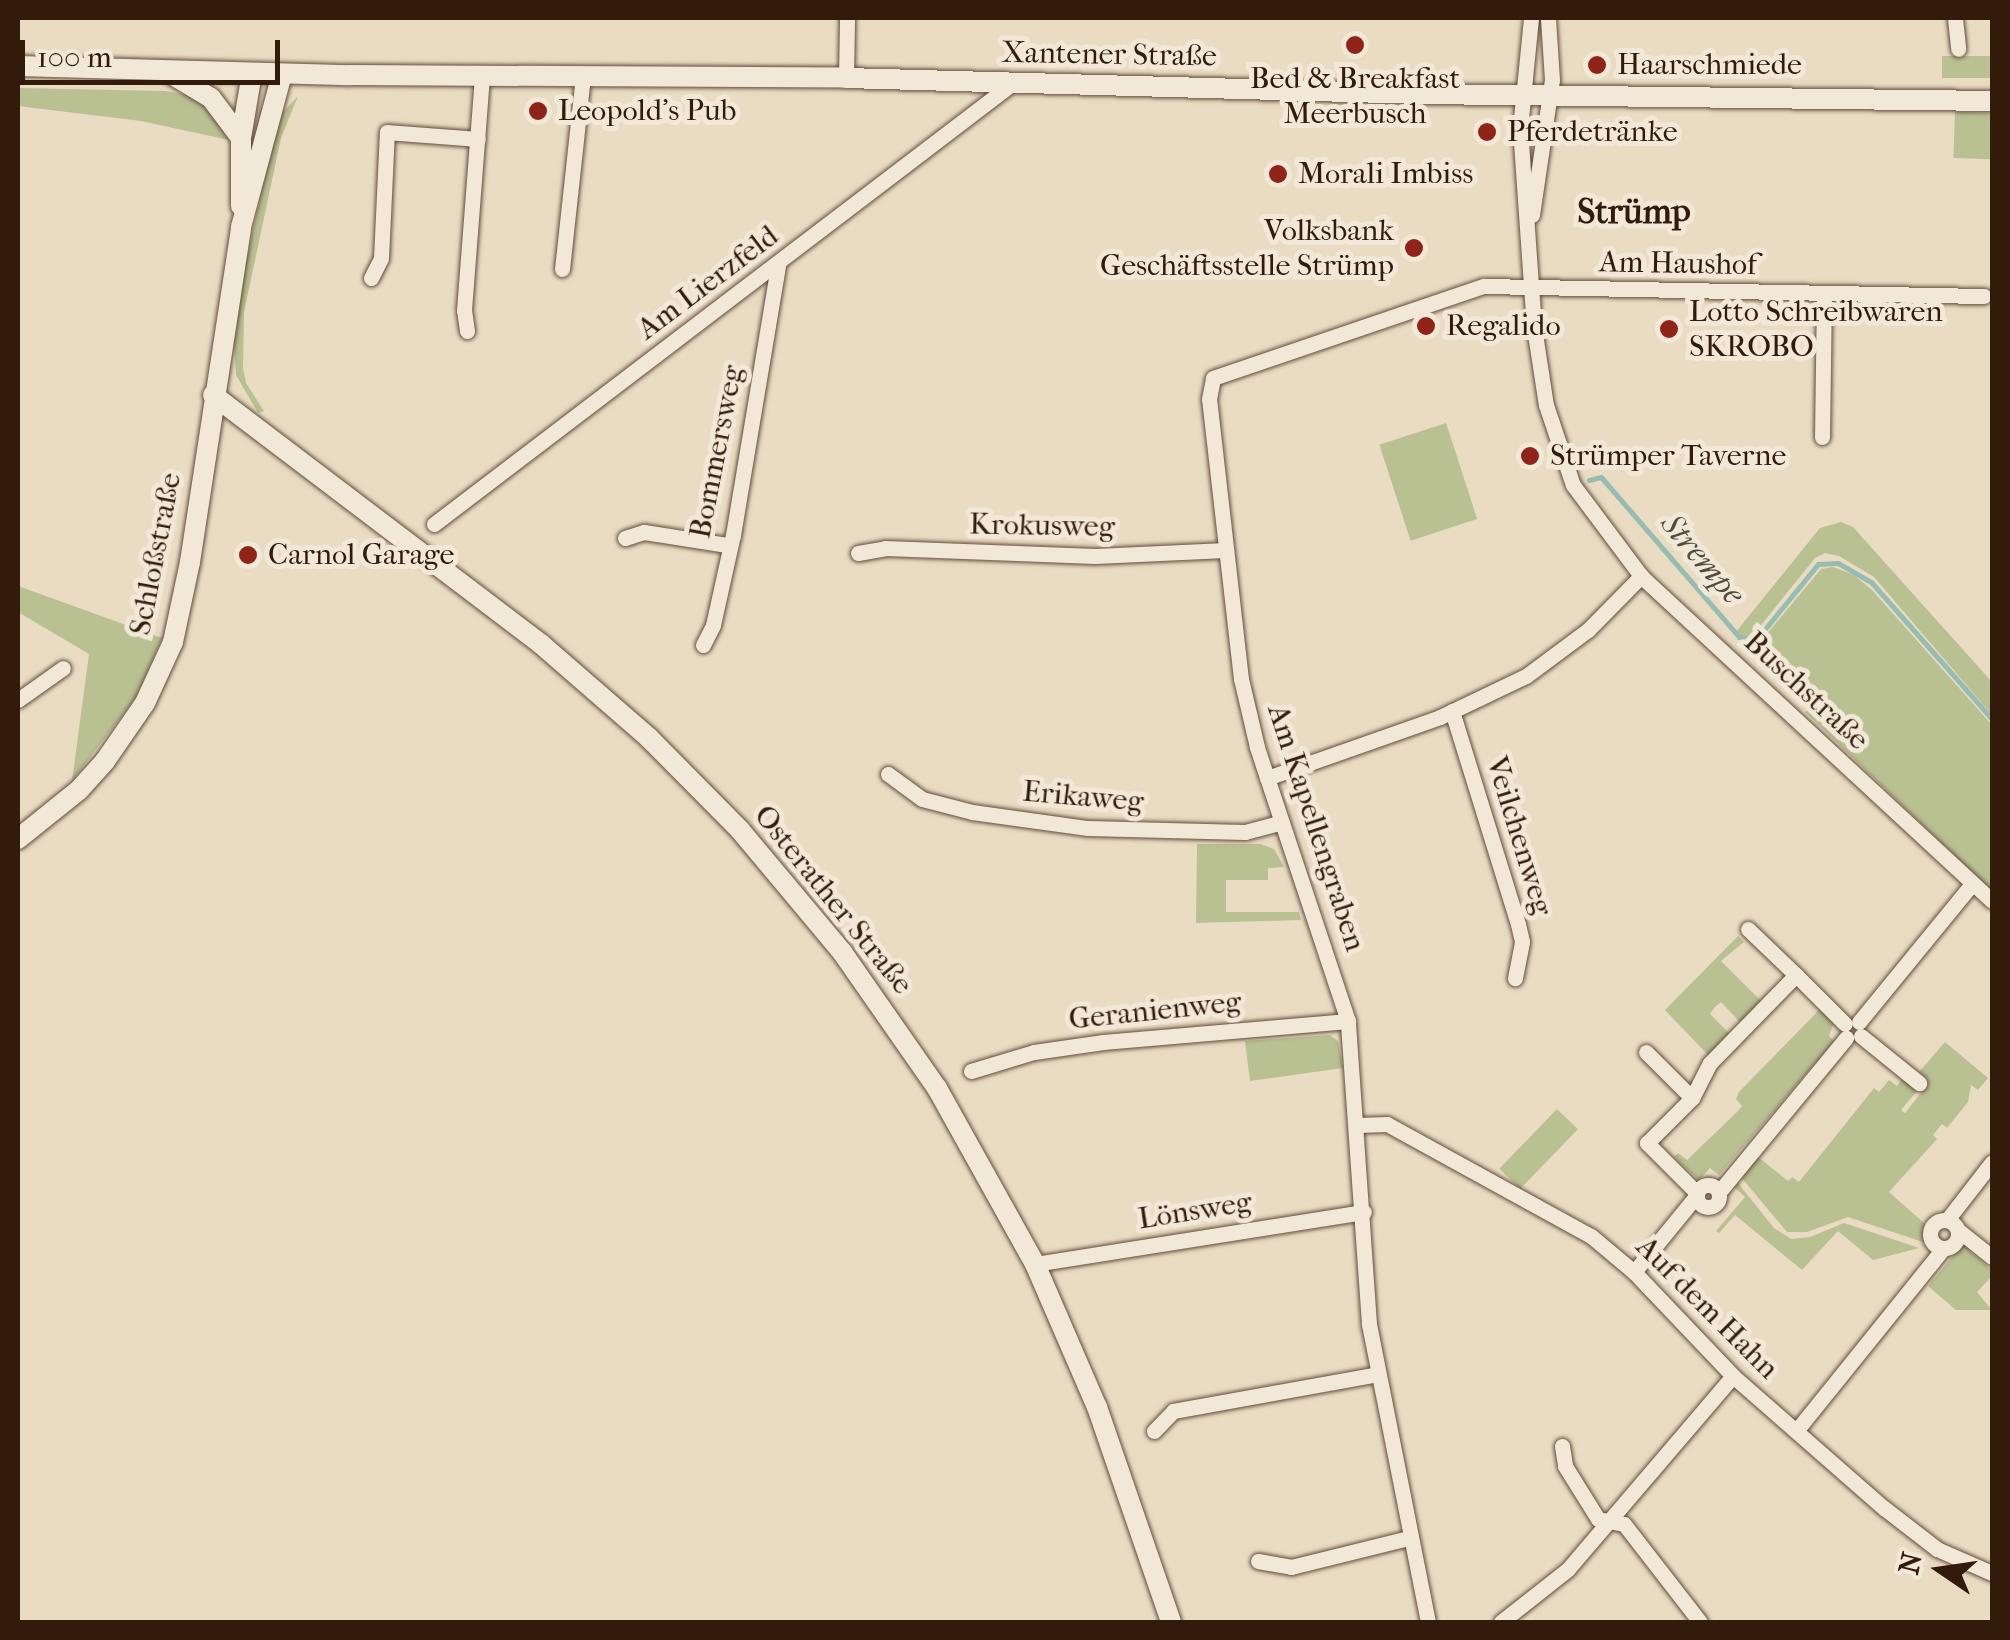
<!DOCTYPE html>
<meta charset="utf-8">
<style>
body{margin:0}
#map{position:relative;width:2010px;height:1640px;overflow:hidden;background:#eadcc3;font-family:"IM FELL French Canon",serif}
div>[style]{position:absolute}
.green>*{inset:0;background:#b9c092;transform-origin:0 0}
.stream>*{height:5px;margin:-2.5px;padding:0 2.5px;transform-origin:2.5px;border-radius:2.5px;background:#98bcb1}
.roads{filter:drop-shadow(0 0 2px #614b39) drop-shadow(0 0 2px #614b39)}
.street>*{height:15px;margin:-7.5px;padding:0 7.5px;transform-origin:7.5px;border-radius:7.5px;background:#f1e8d8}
.street>.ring{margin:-7.5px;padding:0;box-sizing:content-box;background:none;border:15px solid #f1e8d8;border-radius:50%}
.secondary>*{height:20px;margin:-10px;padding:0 10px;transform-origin:10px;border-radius:10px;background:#f1e8d8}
.dots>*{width:28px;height:28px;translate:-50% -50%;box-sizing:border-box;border:5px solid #f1e8d8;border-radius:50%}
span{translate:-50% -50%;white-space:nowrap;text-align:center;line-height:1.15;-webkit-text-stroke:10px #f1e8d8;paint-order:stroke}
.street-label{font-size:30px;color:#331b0b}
.poi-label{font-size:30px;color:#331b0b}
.left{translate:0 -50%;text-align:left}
.right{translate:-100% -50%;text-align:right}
.water-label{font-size:32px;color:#514b3d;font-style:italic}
.quarter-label{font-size:35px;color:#331b0b;font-weight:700}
.frame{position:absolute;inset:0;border:20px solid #331b0b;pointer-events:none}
.north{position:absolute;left:1890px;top:1520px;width:100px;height:100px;-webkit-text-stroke:8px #f1e8d8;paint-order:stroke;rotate:283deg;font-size:28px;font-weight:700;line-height:40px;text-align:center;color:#331b0b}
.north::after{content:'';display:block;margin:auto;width:35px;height:45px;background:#331b0b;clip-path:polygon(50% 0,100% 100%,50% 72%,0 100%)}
.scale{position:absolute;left:20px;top:40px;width:260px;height:45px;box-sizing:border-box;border:5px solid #331b0b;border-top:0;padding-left:12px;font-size:30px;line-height:35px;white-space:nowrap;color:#331b0b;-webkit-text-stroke:8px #f1e8d8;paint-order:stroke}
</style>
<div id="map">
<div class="green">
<div style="left:1992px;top:56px;width:22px;height:50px;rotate:90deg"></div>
<div style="clip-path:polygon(18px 88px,166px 91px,191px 96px,207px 106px,229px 140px,141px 121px,18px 106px)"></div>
<div style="clip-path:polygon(298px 96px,281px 138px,244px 312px,243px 368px,246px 383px,264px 411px,258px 413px,236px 375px,234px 345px,243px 275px,271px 151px,283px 112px)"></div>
<div style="left:1955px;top:112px;width:37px;height:46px;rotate:2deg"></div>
<div style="left:1446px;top:423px;width:101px;height:70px;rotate:72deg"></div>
<div style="clip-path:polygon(1841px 522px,1853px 527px,1992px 682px,1992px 715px,1874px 577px,1839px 556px,1825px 553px,1815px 558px,1746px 644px,1735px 633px,1820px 528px)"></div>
<div style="clip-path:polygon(1833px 567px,1854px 575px,1872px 590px,1992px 725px,1992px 891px,1805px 712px,1815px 705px,1755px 648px,1821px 569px)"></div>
<div style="clip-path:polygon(18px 586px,162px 638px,136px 697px,72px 781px,89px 654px,18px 612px)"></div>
<div style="clip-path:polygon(1197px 844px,1260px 844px,1274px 849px,1284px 867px,1268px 868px,1268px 880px,1226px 880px,1226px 912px,1299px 912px,1301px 920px,1196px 923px)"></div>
<div style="clip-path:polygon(1738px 936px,1744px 942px,1721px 961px,1761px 1001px,1740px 1022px,1721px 1002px,1715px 1007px,1710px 1014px,1729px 1033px,1708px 1055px,1665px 1010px)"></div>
<div style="clip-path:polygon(1821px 1008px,1834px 1022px,1829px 1036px,1834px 1041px,1719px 1175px,1710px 1168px,1699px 1180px,1674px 1157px,1678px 1153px,1687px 1160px,1737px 1112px,1742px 1106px,1736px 1099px,1739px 1092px)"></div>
<div style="clip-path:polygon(1330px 1035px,1338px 1041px,1343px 1068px,1250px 1081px,1245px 1041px)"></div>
<div style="clip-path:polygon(1945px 1042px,1988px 1078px,1978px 1090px,1971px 1085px,1968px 1102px,1947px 1128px,1942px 1124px,1933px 1135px,1937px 1139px,1889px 1192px,1924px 1223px,1926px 1243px,1848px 1217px,1807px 1232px,1787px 1232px,1741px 1177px,1758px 1157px,1788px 1181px,1792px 1177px,1799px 1182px,1874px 1088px,1879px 1092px,1889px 1080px,1897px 1086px,1902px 1079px,1917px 1091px,1901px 1110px,1905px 1113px,1924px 1089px,1921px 1086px,1927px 1079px,1919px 1072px)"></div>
<div style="left:1557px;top:1109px;width:29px;height:83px;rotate:44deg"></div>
<div style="clip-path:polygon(1738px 1183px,1774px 1228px,1791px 1239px,1810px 1237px,1844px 1223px,1919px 1248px,1873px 1260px,1838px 1231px,1802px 1270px,1735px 1215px,1719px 1233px,1716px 1231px,1745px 1197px,1734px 1187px)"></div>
<div style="clip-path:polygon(1963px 1244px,1973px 1246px,1969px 1251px,1992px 1270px,1992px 1276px,1977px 1292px,1992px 1310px,1956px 1310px,1928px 1286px)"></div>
</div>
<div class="stream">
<div style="left:1589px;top:480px;width:12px;rotate:-14deg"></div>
<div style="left:1601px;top:477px;width:211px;rotate:49.2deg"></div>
<div style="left:1739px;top:637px;width:17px;rotate:10deg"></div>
<div style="left:1756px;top:640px;width:98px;rotate:-50.8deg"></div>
<div style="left:1818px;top:564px;width:20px;rotate:-3deg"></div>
<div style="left:1838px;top:563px;width:39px;rotate:30deg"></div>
<div style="left:1872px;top:583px;width:181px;rotate:48.6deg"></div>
</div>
<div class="roads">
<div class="street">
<div style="left:1531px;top:18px;width:111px;rotate:95.7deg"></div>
<div style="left:1520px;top:128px;width:199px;rotate:86deg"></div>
<div style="left:1534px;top:327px;width:79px;rotate:81.3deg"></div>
<div style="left:1546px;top:405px;width:84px;rotate:71.4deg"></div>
<div style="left:1573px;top:485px;width:114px;rotate:53.2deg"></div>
<div style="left:1641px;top:576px;width:478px;rotate:42.8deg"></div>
<div style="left:1955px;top:18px;width:31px;rotate:84deg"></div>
<div style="left:846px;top:78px;width:60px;rotate:-89deg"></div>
<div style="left:1532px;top:215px;width:136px;rotate:-81.6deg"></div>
<div style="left:1552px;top:80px;width:62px;rotate:-93.7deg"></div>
<div style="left:562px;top:269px;width:194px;rotate:-83.8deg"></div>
<div style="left:371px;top:278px;width:22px;rotate:-63deg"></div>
<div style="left:381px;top:258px;width:126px;rotate:-87.3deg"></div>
<div style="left:387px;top:132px;width:91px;rotate:4.4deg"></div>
<div style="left:467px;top:331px;width:21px;rotate:-98deg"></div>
<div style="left:464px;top:310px;width:234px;rotate:-85.6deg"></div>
<div style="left:1822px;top:437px;width:143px;rotate:-89.2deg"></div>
<div style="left:434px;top:524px;width:728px;rotate:-37.3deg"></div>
<div style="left:625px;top:538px;width:20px;rotate:-18deg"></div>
<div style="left:644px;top:532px;width:84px;rotate:8.9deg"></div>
<div style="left:858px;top:553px;width:27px;rotate:-10deg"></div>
<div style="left:885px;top:548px;width:210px;rotate:2.2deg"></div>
<div style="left:1095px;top:556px;width:131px;rotate:-2.6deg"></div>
<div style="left:703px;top:645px;width:22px;rotate:-63deg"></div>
<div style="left:713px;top:625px;width:92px;rotate:-77.5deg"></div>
<div style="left:733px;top:535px;width:273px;rotate:-80.5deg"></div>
<div style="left:18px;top:700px;width:55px;rotate:-35.4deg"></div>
<div style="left:1452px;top:711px;width:223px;rotate:72.8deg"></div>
<div style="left:1518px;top:924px;width:18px;rotate:77deg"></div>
<div style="left:1522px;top:942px;width:37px;rotate:101deg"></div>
<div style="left:888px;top:774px;width:42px;rotate:36.3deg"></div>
<div style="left:922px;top:799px;width:52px;rotate:14.6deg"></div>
<div style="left:972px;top:812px;width:117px;rotate:7.9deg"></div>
<div style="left:1088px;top:828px;width:157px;rotate:1.5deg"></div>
<div style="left:1245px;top:832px;width:38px;rotate:-15deg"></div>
<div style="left:1267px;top:778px;width:183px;rotate:-19.4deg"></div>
<div style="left:1440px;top:717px;width:95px;rotate:-25.5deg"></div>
<div style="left:1526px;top:676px;width:77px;rotate:-36.6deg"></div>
<div style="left:1588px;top:630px;width:76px;rotate:-45.5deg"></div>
<div style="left:1748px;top:929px;width:66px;rotate:43.8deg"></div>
<div style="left:1859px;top:1022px;width:178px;rotate:-50.7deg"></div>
<div style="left:1861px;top:1036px;width:75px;rotate:39deg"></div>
<div style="left:1646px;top:1052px;width:65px;rotate:45deg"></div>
<div style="left:971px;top:1071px;width:66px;rotate:-16.8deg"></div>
<div style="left:1034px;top:1052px;width:70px;rotate:-8.2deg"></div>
<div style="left:1103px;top:1042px;width:246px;rotate:-4.9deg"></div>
<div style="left:1358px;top:1125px;width:29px;rotate:-2deg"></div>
<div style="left:1387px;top:1124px;width:233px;rotate:28.8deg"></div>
<div style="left:1591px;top:1236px;width:56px;rotate:39.9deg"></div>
<div style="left:1634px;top:1272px;width:144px;rotate:46.4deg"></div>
<div style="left:1733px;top:1376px;width:201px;rotate:41.2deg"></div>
<div style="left:1884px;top:1508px;width:67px;rotate:37.7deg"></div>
<div style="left:1937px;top:1549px;width:60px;rotate:23.6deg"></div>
<div class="ring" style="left:1697px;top:1185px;width:7px;height:7px"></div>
<div style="left:1719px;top:1192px;width:200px;rotate:-50.5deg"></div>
<div style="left:1697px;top:1193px;width:71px;rotate:-135deg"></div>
<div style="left:1647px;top:1143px;width:64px;rotate:-45deg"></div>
<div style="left:1692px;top:1098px;width:39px;rotate:-63deg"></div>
<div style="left:1710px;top:1063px;width:123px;rotate:-45.7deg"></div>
<div style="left:1796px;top:975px;width:69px;rotate:45deg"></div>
<div class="ring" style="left:1930px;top:1220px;width:13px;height:13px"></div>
<div style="left:1947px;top:1220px;width:73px;rotate:-52.2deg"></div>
<div style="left:1958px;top:1230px;width:43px;rotate:38.5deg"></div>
<div style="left:1035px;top:1264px;width:333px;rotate:-9deg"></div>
<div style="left:1634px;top:1272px;width:99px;rotate:-50.7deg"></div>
<div style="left:1154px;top:1431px;width:28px;rotate:-46deg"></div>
<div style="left:1173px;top:1411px;width:208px;rotate:-10.2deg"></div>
<div style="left:1796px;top:1431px;width:234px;rotate:-51.1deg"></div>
<div style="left:1562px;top:1446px;width:20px;rotate:81deg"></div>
<div style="left:1565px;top:1466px;width:62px;rotate:58.1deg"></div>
<div style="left:1598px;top:1519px;width:26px;rotate:11deg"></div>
<div style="left:1624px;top:1524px;width:124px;rotate:52.2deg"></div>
<div style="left:1258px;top:1561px;width:34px;rotate:10deg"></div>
<div style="left:1291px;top:1567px;width:121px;rotate:-13.9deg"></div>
<div style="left:1428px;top:1622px;width:304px;rotate:-101.2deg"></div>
<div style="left:1369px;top:1324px;width:304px;rotate:-94deg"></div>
<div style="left:1348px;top:1021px;width:289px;rotate:-108.4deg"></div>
<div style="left:1257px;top:747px;width:70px;rotate:-103.2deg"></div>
<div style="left:1241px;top:679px;width:282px;rotate:-96.5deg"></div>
<div style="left:1209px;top:399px;width:21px;rotate:-79deg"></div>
<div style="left:1213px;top:378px;width:286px;rotate:-18.8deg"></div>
<div style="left:1484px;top:286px;width:500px;rotate:1.15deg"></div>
<div style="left:1501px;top:1622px;width:85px;rotate:-38.3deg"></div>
<div style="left:1568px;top:1569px;width:254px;rotate:-49.5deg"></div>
</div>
<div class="secondary">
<div style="left:18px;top:66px;width:332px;rotate:1.6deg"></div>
<div style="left:350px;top:75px;width:496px;rotate:0.3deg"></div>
<div style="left:846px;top:78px;width:577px;rotate:1.59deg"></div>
<div style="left:1423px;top:94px;width:569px;rotate:0.7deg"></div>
<div style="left:166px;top:71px;width:52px;rotate:31deg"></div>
<div style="left:211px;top:98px;width:50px;rotate:53.1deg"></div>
<div style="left:241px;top:206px;width:68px;rotate:-90deg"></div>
<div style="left:241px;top:138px;width:66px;rotate:-80.4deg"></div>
<div style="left:213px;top:395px;width:412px;rotate:37.2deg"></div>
<div style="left:541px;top:644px;width:143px;rotate:41deg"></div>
<div style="left:649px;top:738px;width:129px;rotate:45.3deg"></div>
<div style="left:740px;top:830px;width:159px;rotate:50.1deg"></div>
<div style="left:842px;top:952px;width:166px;rotate:55.1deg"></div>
<div style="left:937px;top:1088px;width:201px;rotate:60.9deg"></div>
<div style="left:1035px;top:1264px;width:156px;rotate:66.6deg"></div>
<div style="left:1097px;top:1407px;width:227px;rotate:71deg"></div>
<div style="left:18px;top:839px;width:78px;rotate:-38.8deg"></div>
<div style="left:79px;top:790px;width:39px;rotate:-48deg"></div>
<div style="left:105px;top:761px;width:70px;rotate:-55.4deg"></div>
<div style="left:145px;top:703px;width:67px;rotate:-65.3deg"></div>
<div style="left:173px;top:642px;width:82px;rotate:-78deg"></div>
<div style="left:190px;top:562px;width:339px;rotate:-81.3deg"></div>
<div style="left:241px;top:227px;width:158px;rotate:-75deg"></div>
</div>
</div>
<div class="dots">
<div style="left:1355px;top:45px;background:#8f2418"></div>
<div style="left:1597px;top:65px;background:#8f2418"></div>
<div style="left:538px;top:111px;background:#8f2418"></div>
<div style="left:1487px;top:132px;background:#8f2418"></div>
<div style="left:1278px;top:174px;background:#8f2418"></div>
<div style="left:1414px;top:248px;background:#8f2418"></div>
<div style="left:1426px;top:326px;background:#8f2418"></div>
<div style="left:1669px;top:329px;background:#8f2418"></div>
<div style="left:1530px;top:456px;background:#8f2418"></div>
<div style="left:248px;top:555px;background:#8f2418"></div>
</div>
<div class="street-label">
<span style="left:1109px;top:55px;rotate:1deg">Xantener Straße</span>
<span style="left:1678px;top:264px;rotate:1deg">Am Haushof</span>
<span style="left:708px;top:283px;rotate:-37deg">Am Lierzfeld</span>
<span style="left:717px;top:452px;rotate:-79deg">Bommersweg</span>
<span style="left:1042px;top:526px;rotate:1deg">Krokusweg</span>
<span style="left:156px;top:554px;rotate:-79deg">Schloßstraße</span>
<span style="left:1806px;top:691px;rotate:43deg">Buschstraße</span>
<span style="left:1083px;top:797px;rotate:5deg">Erikaweg</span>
<span style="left:1316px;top:828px;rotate:72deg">Am Kapellengraben</span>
<span style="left:1519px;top:836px;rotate:73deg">Veilchenweg</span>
<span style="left:833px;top:900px;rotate:51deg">Osterather Straße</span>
<span style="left:1155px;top:1011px;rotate:-6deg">Geranienweg</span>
<span style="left:1195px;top:1211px;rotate:-9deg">Lönsweg</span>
<span style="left:1707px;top:1308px;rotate:45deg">Auf dem Hahn</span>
</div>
<div class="poi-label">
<span class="left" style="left:1617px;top:65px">Haarschmiede</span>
<span style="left:1355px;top:96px">Bed &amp; Breakfast<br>Meerbusch</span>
<span class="left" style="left:558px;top:111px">Leopold's Pub</span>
<span class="left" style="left:1507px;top:132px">Pferdetränke</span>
<span class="left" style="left:1298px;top:174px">Morali Imbiss</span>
<span class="right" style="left:1394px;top:248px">Volksbank<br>Geschäftsstelle Strümp</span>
<span class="left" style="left:1689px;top:329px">Lotto Schreibwaren<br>SKROBO</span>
<span class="left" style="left:1446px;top:326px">Regalido</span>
<span class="left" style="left:1550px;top:456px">Strümper Taverne</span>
<span class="left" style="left:268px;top:555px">Carnol Garage</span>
</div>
<div class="water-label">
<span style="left:1702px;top:559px;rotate:49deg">Strempe</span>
</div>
<div class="quarter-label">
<span style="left:1634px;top:212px">Strümp</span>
</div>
<div class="frame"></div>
<div class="north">N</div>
<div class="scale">100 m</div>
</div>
